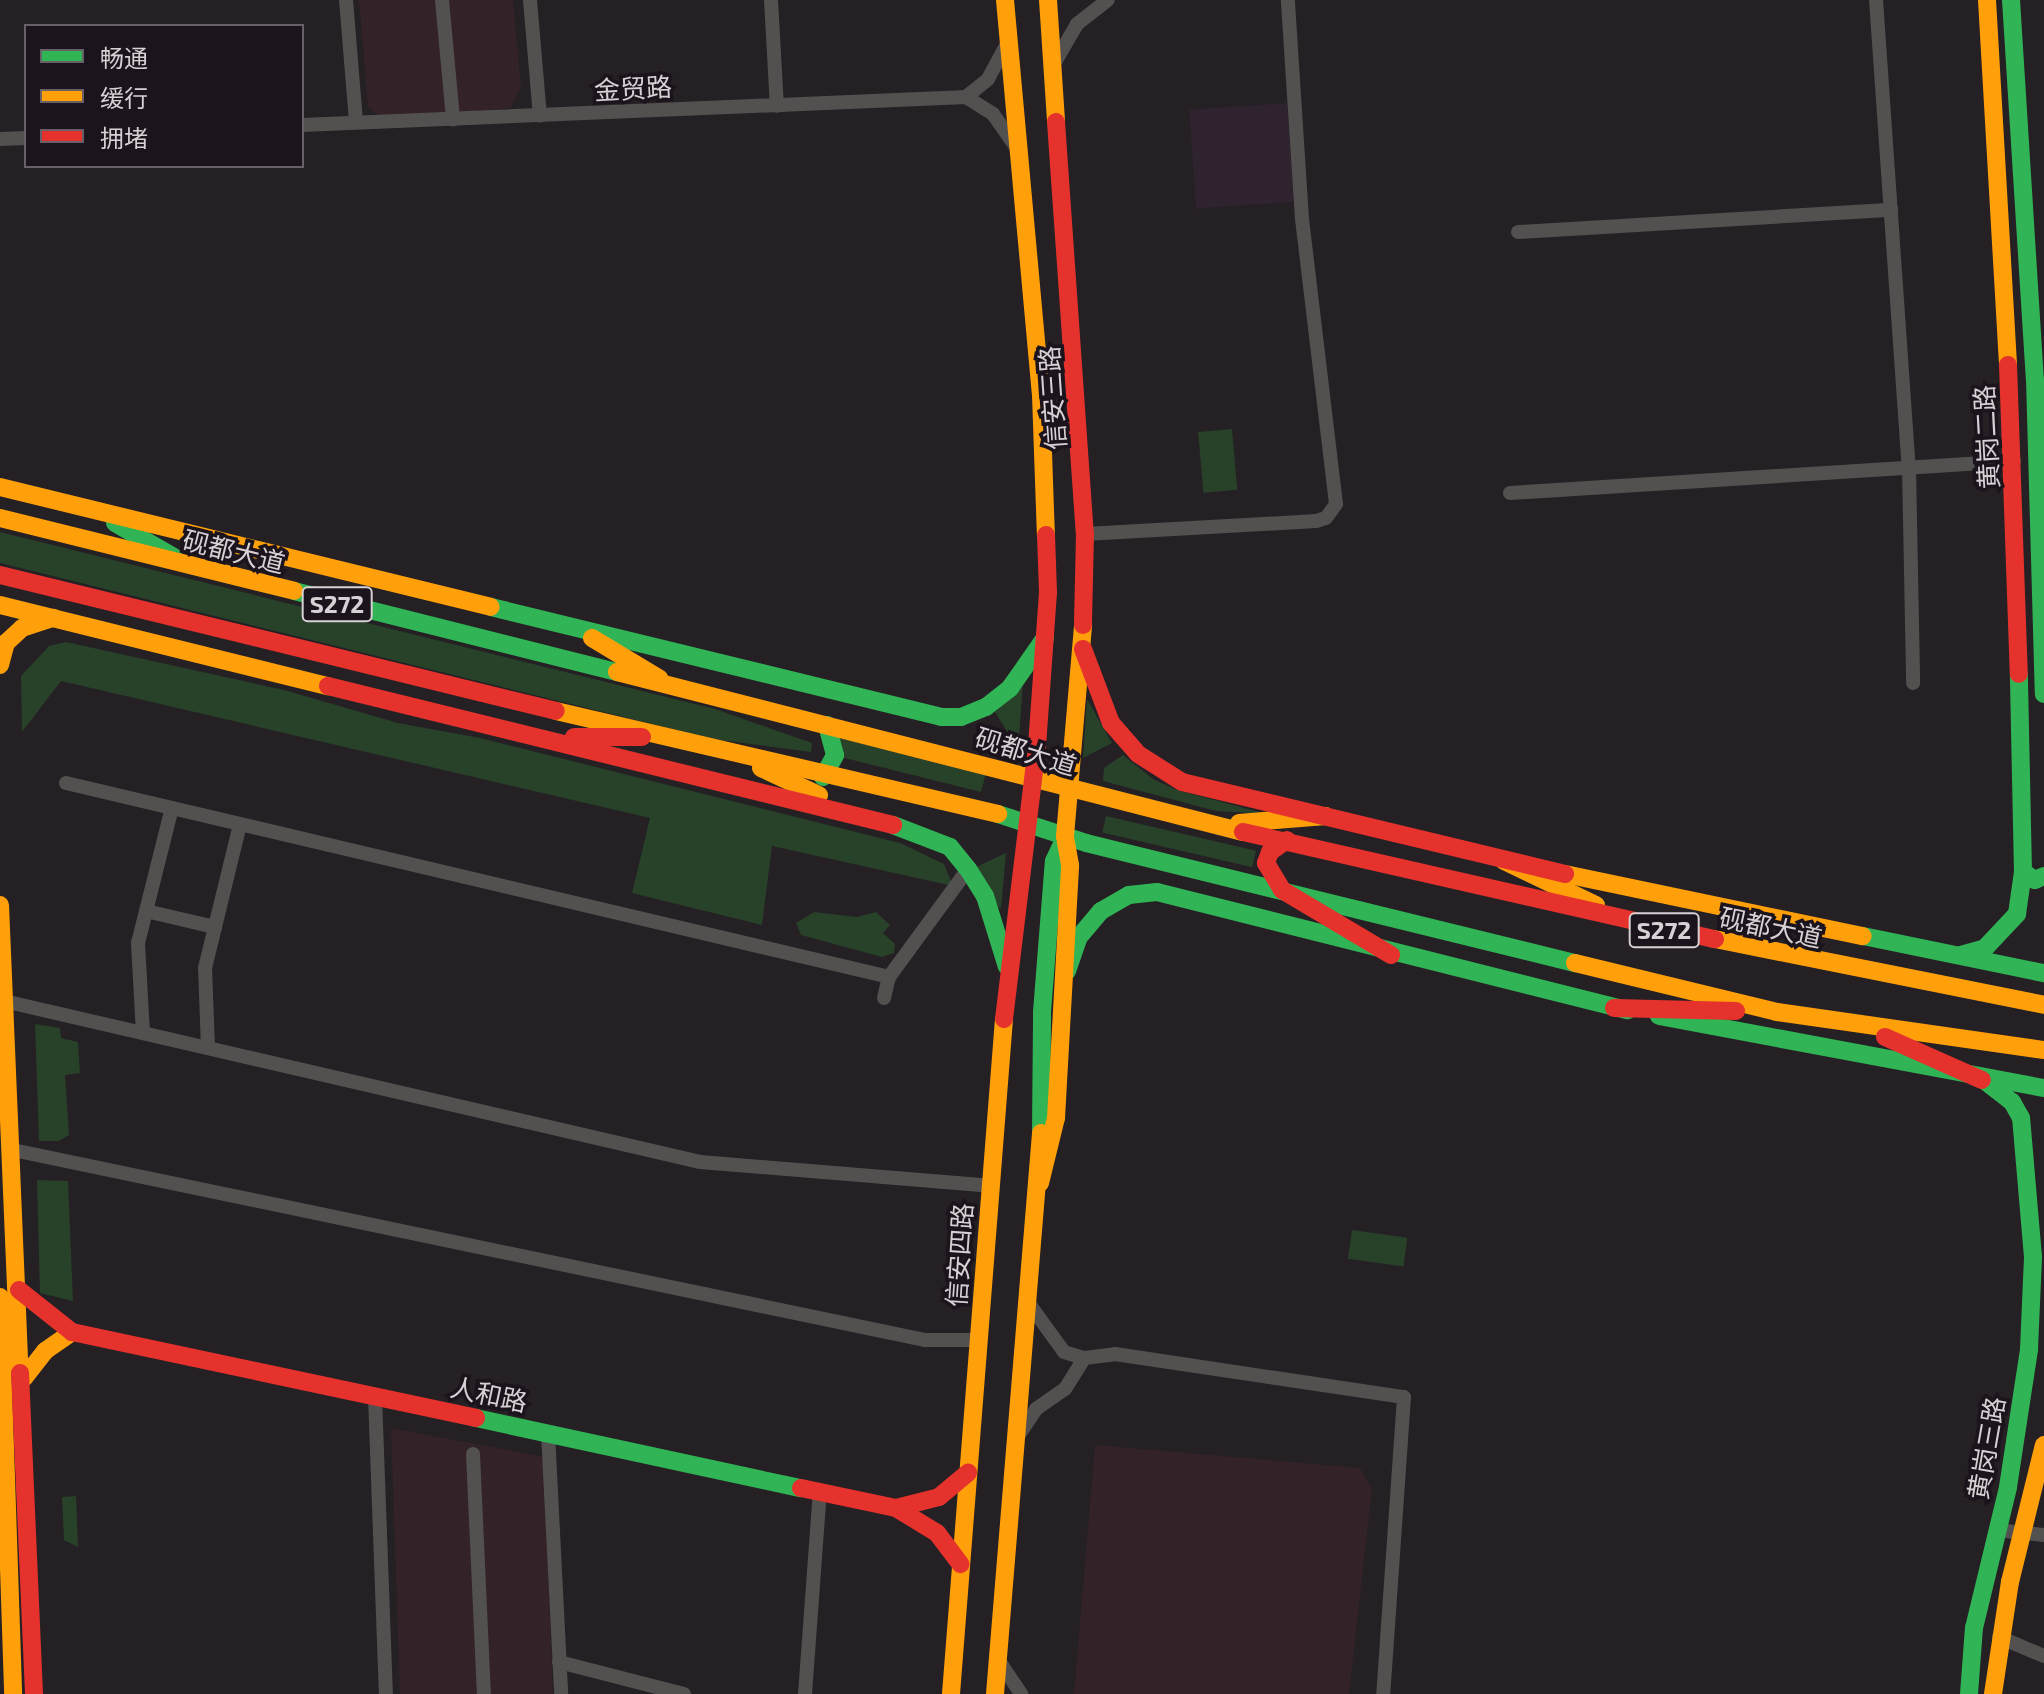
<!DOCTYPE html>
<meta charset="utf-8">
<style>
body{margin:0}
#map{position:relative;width:2044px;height:1694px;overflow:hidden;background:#242024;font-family:"Exo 2","Noto Sans SC",sans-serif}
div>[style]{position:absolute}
.commercial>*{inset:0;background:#332227}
.built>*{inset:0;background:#2e232e;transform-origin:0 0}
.green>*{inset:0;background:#284129;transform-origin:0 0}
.street>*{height:14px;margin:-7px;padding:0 7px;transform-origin:7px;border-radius:7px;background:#525150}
.fast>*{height:18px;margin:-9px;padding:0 9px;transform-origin:9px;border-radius:9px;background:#30b455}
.slow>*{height:18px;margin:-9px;padding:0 9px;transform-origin:9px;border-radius:9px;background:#ff9f0a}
.jam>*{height:18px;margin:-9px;padding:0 9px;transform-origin:9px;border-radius:9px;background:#e5322d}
span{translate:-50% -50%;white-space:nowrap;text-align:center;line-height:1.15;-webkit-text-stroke:7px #1c141c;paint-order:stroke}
.shield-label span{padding:2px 6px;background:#1c141c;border:2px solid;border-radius:6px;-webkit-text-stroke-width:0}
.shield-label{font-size:24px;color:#d7d1d6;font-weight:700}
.street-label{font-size:26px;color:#d7d1d6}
.legend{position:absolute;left:24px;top:24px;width:280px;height:144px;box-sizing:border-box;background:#1c141c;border:2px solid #676066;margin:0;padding:10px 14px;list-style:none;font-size:24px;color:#d7d1d6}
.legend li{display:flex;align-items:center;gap:16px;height:40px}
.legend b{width:40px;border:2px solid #676066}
</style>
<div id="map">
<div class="commercial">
<div style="clip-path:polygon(359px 0,513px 0,521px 87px,511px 108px,382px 119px,368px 106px)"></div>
<div style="clip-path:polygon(391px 1428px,544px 1457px,553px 1694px,400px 1694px)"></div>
<div style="clip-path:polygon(1095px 1445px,1360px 1468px,1372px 1489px,1349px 1694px,1074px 1694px)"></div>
</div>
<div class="built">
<div style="left:1287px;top:103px;width:99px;height:98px;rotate:86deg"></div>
</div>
<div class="green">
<div style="left:1232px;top:429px;width:61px;height:34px;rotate:85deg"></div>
<div style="clip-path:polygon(0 532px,715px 709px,812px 743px,811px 752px,713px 739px,0 563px)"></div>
<div style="clip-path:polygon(66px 642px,284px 690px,398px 723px,480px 738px,900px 843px,944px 864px,953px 886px,772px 846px,762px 925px,632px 893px,650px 818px,61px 681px,22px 732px,21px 676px,49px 646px)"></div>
<div style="clip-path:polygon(1023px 682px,1019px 738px,1008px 733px,995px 712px)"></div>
<div style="clip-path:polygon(1087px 699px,1112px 743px,1083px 758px)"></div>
<div style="left:839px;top:738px;width:151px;height:18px;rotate:14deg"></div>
<div style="clip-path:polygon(1123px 755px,1153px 779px,1177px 790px,1267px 814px,1216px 811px,1103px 781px,1104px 768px)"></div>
<div style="left:1106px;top:816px;width:154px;height:17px;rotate:13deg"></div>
<div style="clip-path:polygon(1006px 853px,1001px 908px,999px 908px,976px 867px)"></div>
<div style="clip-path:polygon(814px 912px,857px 917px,876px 912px,890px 925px,883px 933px,895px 944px,894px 953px,882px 957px,801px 935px,796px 923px)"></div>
<div style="clip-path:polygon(35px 1024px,60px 1028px,61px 1038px,78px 1042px,80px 1073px,65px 1075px,69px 1135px,59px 1141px,39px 1141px)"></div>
<div style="clip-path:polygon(37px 1180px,68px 1181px,73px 1301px,40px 1293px)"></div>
<div style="left:1352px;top:1230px;width:56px;height:29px;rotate:8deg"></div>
<div style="clip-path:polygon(76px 1496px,78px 1547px,64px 1540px,62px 1497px)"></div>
</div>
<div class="street">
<div style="left:346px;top:0;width:122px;rotate:85.3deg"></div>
<div style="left:442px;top:0;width:120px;rotate:84.7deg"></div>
<div style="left:530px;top:0;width:116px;rotate:85.1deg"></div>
<div style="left:771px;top:0;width:106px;rotate:86.8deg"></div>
<div style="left:1876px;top:0;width:468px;rotate:86deg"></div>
<div style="left:1909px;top:467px;width:216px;rotate:88.9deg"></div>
<div style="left:1055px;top:62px;width:44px;rotate:-59.9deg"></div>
<div style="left:1077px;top:24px;width:39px;rotate:-38deg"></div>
<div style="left:966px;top:97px;width:32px;rotate:32deg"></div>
<div style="left:993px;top:114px;width:40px;rotate:55.1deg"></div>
<div style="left:302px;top:125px;width:665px;rotate:-2.41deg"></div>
<div style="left:966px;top:97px;width:28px;rotate:-39deg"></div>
<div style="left:988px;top:79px;width:42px;rotate:-61.6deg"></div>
<div style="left:0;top:139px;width:26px;rotate:-2deg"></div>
<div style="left:1518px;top:232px;width:374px;rotate:-3.4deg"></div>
<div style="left:1510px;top:493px;width:505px;rotate:-3.63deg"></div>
<div style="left:1085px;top:534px;width:231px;rotate:-3.2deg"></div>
<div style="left:1316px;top:521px;width:10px;rotate:-17deg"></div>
<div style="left:1326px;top:518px;width:17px;rotate:-54deg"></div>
<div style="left:1336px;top:504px;width:287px;rotate:-96.8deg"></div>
<div style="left:1302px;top:219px;width:219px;rotate:-93.7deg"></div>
<div style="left:66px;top:783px;width:846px;rotate:13.26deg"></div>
<div style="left:889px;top:977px;width:134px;rotate:-53.8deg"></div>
<div style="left:146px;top:911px;width:71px;rotate:13.1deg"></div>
<div style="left:884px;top:998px;width:22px;rotate:-77deg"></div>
<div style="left:4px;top:1001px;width:714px;rotate:13.02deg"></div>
<div style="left:700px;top:1162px;width:291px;rotate:4.7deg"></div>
<div style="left:143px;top:1033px;width:90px;rotate:-93.2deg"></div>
<div style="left:138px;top:943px;width:139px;rotate:-75.9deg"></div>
<div style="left:208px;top:1048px;width:80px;rotate:-92.1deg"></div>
<div style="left:205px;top:968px;width:148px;rotate:-76.3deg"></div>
<div style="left:13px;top:1150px;width:932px;rotate:11.77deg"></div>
<div style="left:925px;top:1340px;width:54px"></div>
<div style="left:1030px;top:1305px;width:58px;rotate:54.1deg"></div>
<div style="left:1064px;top:1352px;width:21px;rotate:17deg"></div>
<div style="left:1084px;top:1358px;width:31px;rotate:-7deg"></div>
<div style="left:1115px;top:1354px;width:292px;rotate:8.5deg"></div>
<div style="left:1404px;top:1397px;width:298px;rotate:94deg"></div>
<div style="left:375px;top:1397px;width:297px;rotate:87.9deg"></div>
<div style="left:548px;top:1433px;width:261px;rotate:87.1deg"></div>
<div style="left:1020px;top:1433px;width:29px;rotate:-56deg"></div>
<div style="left:1036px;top:1409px;width:35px;rotate:-35deg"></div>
<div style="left:1065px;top:1389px;width:36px;rotate:-58deg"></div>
<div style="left:473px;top:1454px;width:240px;rotate:87.4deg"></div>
<div style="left:1996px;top:1530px;width:48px;rotate:5.9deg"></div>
<div style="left:1999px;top:1637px;width:49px;rotate:22.9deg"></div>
<div style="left:999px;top:1661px;width:40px;rotate:56deg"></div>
<div style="left:559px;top:1662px;width:129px;rotate:14.4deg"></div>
<div style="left:805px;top:1694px;width:204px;rotate:-85.8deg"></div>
</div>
<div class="fast">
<div style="left:2011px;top:0;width:380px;rotate:86.4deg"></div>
<div style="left:2035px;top:379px;width:315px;rotate:88.4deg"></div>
<div style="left:115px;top:523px;width:68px;rotate:30deg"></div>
<div style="left:294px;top:591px;width:333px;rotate:14.1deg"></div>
<div style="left:491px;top:607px;width:463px;rotate:13.7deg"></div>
<div style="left:941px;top:717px;width:20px"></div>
<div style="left:961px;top:717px;width:27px;rotate:-22deg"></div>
<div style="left:986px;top:707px;width:31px;rotate:-38deg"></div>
<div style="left:1010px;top:688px;width:61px;rotate:-55deg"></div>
<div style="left:823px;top:777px;width:25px;rotate:-61deg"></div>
<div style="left:835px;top:755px;width:31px;rotate:-105deg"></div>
<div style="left:998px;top:814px;width:93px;rotate:18.2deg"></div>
<div style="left:1086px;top:843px;width:504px;rotate:13.79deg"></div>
<div style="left:893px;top:825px;width:61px;rotate:21.1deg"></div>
<div style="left:950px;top:847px;width:28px;rotate:51deg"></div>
<div style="left:968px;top:869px;width:32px;rotate:58deg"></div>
<div style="left:985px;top:896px;width:74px;rotate:72.8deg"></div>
<div style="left:2023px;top:872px;width:14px;rotate:34deg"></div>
<div style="left:2035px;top:880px;width:10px;rotate:-24deg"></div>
<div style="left:1863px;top:936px;width:185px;rotate:11.6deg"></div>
<div style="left:1961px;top:955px;width:25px;rotate:-16deg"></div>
<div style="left:1985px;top:948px;width:47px;rotate:-46.7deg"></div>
<div style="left:2017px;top:914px;width:42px;rotate:-81.9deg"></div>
<div style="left:2023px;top:872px;width:198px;rotate:-91.2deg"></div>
<div style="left:1067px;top:971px;width:36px;rotate:-71deg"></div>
<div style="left:1079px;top:937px;width:34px;rotate:-50deg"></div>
<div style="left:1101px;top:911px;width:32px;rotate:-30deg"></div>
<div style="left:1129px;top:895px;width:28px;rotate:-6deg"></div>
<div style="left:1157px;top:892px;width:485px;rotate:14.1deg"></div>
<div style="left:1659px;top:1016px;width:392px;rotate:10.6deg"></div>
<div style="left:1041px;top:1133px;width:121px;rotate:-89.5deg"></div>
<div style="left:1042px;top:1012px;width:151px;rotate:-85.5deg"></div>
<div style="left:1054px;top:861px;width:26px;rotate:-65deg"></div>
<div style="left:476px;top:1418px;width:332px;rotate:12.2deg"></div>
<div style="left:1969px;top:1694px;width:66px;rotate:-85.7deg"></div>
<div style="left:1974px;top:1628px;width:145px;rotate:-76.4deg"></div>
<div style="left:2008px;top:1487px;width:140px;rotate:-81.3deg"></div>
<div style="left:2029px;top:1349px;width:92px;rotate:-87.5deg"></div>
<div style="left:2033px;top:1257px;width:140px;rotate:-94.9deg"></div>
<div style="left:2021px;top:1118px;width:18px;rotate:-119deg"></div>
<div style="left:2012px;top:1102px;width:34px;rotate:-142deg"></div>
</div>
<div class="slow">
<div style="left:1005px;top:0;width:397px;rotate:84.8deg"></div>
<div style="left:1041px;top:395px;width:140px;rotate:88deg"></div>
<div style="left:1048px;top:0;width:122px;rotate:86.2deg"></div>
<div style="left:1987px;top:0;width:366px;rotate:86.7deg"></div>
<div style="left:0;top:487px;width:505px;rotate:13.73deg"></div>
<div style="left:0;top:518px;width:303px;rotate:13.9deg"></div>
<div style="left:0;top:605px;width:338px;rotate:13.9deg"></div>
<div style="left:592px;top:638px;width:79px;rotate:31.1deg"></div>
<div style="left:0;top:665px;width:23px;rotate:-75deg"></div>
<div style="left:6px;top:643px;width:22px;rotate:-43deg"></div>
<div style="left:22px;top:628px;width:33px;rotate:-18deg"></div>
<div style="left:617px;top:672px;width:646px;rotate:14.34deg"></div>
<div style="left:556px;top:711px;width:454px;rotate:13.1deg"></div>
<div style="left:761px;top:768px;width:64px;rotate:25deg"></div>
<div style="left:1239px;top:823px;width:87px;rotate:-4.6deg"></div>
<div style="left:1504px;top:861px;width:102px;rotate:25.6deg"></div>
<div style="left:1565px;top:874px;width:304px;rotate:11.8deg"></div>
<div style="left:0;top:905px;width:468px;rotate:87.6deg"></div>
<div style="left:1715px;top:939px;width:336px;rotate:11.3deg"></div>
<div style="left:1575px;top:963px;width:208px;rotate:13.6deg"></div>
<div style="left:1777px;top:1012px;width:270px;rotate:8.1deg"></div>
<div style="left:1040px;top:1183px;width:67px;rotate:-76.2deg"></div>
<div style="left:1056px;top:1118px;width:253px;rotate:-86.8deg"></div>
<div style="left:1070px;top:865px;width:29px;rotate:-100deg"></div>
<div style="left:1065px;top:836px;width:212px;rotate:-85.1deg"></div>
<div style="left:0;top:1297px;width:397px;rotate:88.1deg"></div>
<div style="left:24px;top:1378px;width:34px;rotate:-52deg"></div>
<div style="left:45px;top:1351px;width:33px;rotate:-35deg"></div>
<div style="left:951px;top:1694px;width:677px;rotate:-85.51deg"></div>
<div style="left:995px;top:1694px;width:563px;rotate:-85.31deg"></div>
<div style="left:1993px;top:1694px;width:113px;rotate:-81.4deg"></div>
<div style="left:2010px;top:1582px;width:141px;rotate:-76.1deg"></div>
</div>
<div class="jam">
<div style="left:1056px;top:122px;width:413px;rotate:86deg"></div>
<div style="left:1085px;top:534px;width:91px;rotate:91.3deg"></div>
<div style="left:2008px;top:365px;width:309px;rotate:88deg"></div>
<div style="left:0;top:575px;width:572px;rotate:13.74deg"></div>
<div style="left:1083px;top:649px;width:79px;rotate:69.3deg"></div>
<div style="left:1111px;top:723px;width:41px;rotate:48.9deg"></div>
<div style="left:1138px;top:754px;width:52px;rotate:32.5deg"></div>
<div style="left:1182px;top:782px;width:394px;rotate:13.5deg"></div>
<div style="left:328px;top:686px;width:582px;rotate:13.82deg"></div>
<div style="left:574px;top:737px;width:68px"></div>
<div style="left:1243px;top:832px;width:484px;rotate:12.8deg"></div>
<div style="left:1287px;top:840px;width:21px;rotate:145deg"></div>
<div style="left:1270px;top:852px;width:12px;rotate:110deg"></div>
<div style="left:1266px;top:863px;width:31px;rotate:59deg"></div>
<div style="left:1282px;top:890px;width:127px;rotate:30.8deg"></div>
<div style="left:1614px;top:1008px;width:122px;rotate:1.4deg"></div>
<div style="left:1004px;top:1019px;width:275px;rotate:-83.1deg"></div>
<div style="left:1037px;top:746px;width:154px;rotate:-85.9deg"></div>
<div style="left:1048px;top:592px;width:57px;rotate:-92deg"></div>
<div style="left:1885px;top:1037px;width:106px;rotate:23.9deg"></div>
<div style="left:19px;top:1290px;width:68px;rotate:38.4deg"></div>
<div style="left:72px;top:1332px;width:413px;rotate:12deg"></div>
<div style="left:20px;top:1373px;width:321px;rotate:87.5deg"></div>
<div style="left:801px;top:1488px;width:97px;rotate:11.9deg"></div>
<div style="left:896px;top:1508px;width:48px;rotate:31.4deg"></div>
<div style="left:937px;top:1533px;width:39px;rotate:53deg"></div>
<div style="left:896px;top:1508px;width:44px;rotate:-14.3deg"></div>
<div style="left:939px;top:1497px;width:38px;rotate:-40deg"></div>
</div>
<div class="shield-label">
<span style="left:337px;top:604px">S272</span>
<span style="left:1664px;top:930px">S272</span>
</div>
<div class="street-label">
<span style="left:633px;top:88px;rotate:-3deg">金贸路</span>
<span style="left:1052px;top:398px;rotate:-94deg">信安三路</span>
<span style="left:1986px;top:437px;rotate:-93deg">黄岗二路</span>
<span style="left:234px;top:551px;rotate:14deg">砚都大道</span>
<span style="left:1026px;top:751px;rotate:17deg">砚都大道</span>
<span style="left:1771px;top:927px;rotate:12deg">砚都大道</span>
<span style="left:959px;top:1255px;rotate:-86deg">信安四路</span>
<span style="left:489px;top:1394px;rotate:12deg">人和路</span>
<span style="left:1986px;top:1448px;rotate:-80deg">黄岗三路</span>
</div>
<ul class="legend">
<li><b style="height:10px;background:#30b455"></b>畅通</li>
<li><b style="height:10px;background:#ff9f0a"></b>缓行</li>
<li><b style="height:10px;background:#e5322d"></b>拥堵</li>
</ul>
</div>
